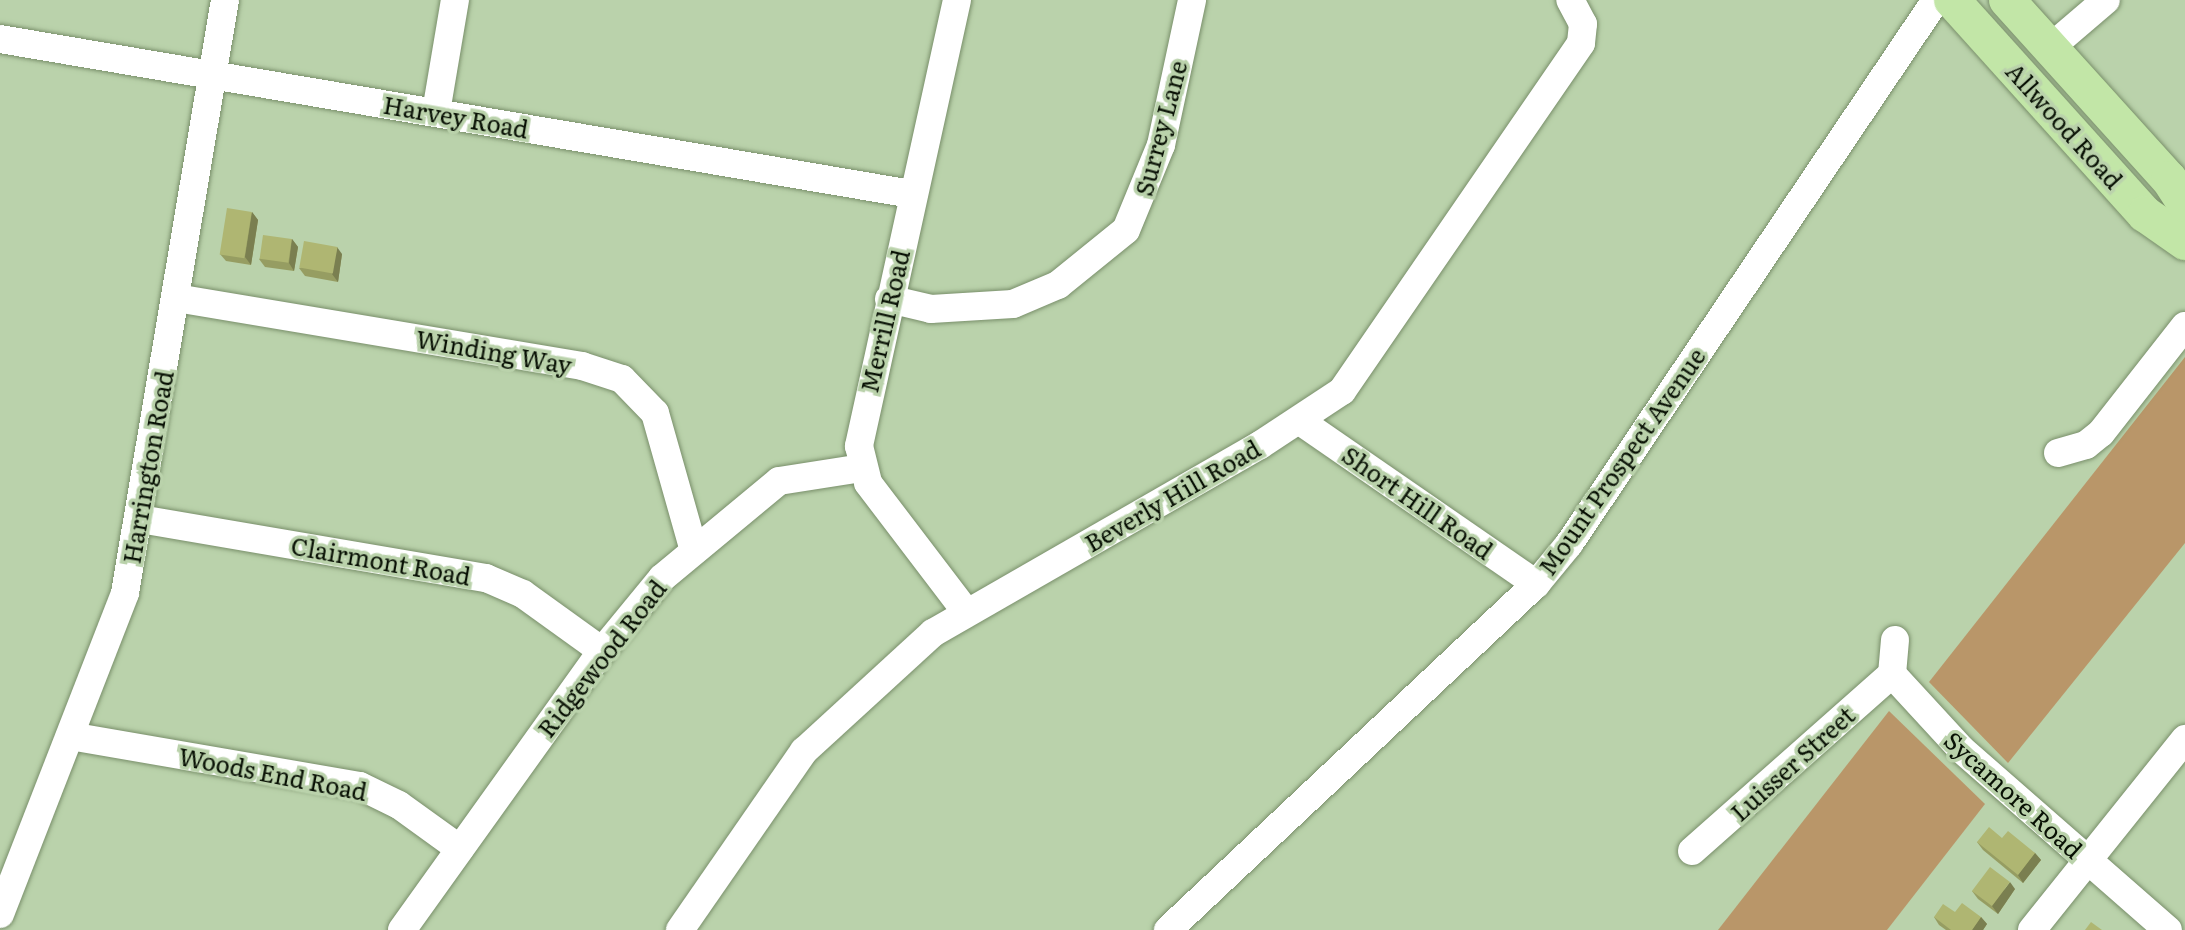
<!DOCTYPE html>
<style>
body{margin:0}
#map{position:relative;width:2185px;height:930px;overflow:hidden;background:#bad2ab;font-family:Literata,serif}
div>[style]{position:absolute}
.green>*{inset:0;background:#b99669}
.roads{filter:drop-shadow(0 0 2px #798f6a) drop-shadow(0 0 2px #798f6a)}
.minor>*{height:28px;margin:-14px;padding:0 14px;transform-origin:14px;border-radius:14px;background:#fff}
.major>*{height:36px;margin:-18px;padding:0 18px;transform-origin:18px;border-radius:18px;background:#c2e6a7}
.wall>*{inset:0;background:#969d62}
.shaded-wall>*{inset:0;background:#7a7f50}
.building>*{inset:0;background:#afb672;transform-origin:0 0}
span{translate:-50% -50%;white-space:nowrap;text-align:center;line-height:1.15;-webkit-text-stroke:7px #bad2ab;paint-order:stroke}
.street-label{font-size:24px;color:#081004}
</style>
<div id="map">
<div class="green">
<div style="clip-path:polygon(2185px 357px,2185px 543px,2008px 763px,1929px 682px)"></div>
<div style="clip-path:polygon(1889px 711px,1985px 804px,1887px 930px,1718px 930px)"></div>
</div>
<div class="roads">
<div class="minor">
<div style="left:957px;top:0;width:457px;rotate:102.4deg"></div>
<div style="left:859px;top:446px;width:38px;rotate:76deg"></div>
<div style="left:868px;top:483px;width:163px;rotate:52.7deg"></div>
<div style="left:0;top:39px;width:925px;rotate:9.65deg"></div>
<div style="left:2051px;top:47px;width:72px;rotate:-40.5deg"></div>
<div style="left:436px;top:112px;width:114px;rotate:-80.4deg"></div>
<div style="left:176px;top:298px;width:412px;rotate:9.5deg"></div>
<div style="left:582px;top:366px;width:42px;rotate:18deg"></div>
<div style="left:622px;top:379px;width:47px;rotate:45.9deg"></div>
<div style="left:655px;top:413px;width:143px;rotate:74.2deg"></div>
<div style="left:889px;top:299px;width:43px;rotate:13.4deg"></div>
<div style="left:931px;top:309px;width:82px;rotate:-3.5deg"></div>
<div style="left:1013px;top:304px;width:49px;rotate:-22.9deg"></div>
<div style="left:1058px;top:285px;width:87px;rotate:-39deg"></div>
<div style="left:1126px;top:230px;width:92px;rotate:-67.6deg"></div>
<div style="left:1161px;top:145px;width:148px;rotate:-77.9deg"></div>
<div style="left:1300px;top:421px;width:287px;rotate:34.6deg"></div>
<div style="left:2058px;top:453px;width:29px;rotate:-16deg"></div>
<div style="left:2086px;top:445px;width:19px;rotate:-39deg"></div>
<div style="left:2101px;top:433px;width:136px;rotate:-51.9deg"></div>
<div style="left:140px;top:519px;width:351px;rotate:9.7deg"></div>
<div style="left:486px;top:578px;width:40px;rotate:23.4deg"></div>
<div style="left:523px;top:594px;width:97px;rotate:35.8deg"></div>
<div style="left:1895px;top:640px;width:34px;rotate:95deg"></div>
<div style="left:1892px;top:674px;width:102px;rotate:47.4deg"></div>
<div style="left:1961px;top:749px;width:275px;rotate:41.2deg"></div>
<div style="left:70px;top:736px;width:294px;rotate:9.8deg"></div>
<div style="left:360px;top:786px;width:43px;rotate:26deg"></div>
<div style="left:399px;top:805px;width:75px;rotate:35.8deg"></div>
<div style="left:1692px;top:851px;width:267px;rotate:-41.5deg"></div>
<div style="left:0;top:914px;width:344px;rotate:-68.7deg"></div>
<div style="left:125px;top:593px;width:601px;rotate:-80.43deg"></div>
<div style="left:402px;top:930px;width:343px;rotate:-54.4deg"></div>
<div style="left:602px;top:651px;width:94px;rotate:-50.6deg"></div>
<div style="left:662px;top:578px;width:152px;rotate:-39.7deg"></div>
<div style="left:779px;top:481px;width:84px;rotate:-8.9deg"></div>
<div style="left:680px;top:930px;width:218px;rotate:-55.3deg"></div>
<div style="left:804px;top:751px;width:175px;rotate:-42.5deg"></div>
<div style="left:933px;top:633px;width:377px;rotate:-29.9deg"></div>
<div style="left:1260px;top:445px;width:98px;rotate:-33.4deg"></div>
<div style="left:1342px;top:391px;width:422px;rotate:-55.5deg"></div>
<div style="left:1581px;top:43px;width:19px;rotate:-84deg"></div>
<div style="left:1583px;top:24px;width:27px;rotate:-118deg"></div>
<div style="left:1168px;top:930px;width:505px;rotate:-43.24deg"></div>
<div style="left:1536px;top:584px;width:52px;rotate:-50.5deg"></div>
<div style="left:1569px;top:544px;width:656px;rotate:-56deg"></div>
<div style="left:2032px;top:930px;width:245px;rotate:-51.3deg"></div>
</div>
<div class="major">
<div style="left:1952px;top:0;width:288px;rotate:48deg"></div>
<div style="left:2145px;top:214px;width:49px;rotate:35deg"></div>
<div style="left:2007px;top:0;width:241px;rotate:47.9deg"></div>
<div style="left:2169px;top:179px;width:30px;rotate:57deg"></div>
</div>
</div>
<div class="wall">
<div style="clip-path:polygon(252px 212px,258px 220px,251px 265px,226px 261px,220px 254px)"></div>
<div style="clip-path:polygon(292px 239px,298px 247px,294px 271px,265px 267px,259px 259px)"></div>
<div style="clip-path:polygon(342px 254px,338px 282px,305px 276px,299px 268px)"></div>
<div style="clip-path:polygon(2002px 838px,2035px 853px,2041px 860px,2023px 883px,1983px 850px,1977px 842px)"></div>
<div style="clip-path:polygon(2015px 889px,1998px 914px,1978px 899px,1972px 891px)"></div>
<div style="clip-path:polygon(1934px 917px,1981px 917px,1987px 924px,1983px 930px,1946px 930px,1939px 925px)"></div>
</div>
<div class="shaded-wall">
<div style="clip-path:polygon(252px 212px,258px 220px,251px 265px,245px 257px)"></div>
<div style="clip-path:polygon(292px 239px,298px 247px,294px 271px,289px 263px)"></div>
<div style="clip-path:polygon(337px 247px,342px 254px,338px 282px,332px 274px)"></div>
<div style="clip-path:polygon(2035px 853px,2041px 860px,2023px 883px,2018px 875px)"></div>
<div style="clip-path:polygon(2010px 882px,2015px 889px,1998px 914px,1992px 906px)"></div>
<div style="clip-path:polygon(1981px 917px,1987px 924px,1983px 930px,1972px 930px)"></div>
</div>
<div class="building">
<div style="left:227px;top:208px;width:25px;height:47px;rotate:9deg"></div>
<div style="left:263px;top:235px;width:29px;height:24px;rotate:8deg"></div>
<div style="left:304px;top:241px;width:34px;height:27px;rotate:10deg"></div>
<div style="clip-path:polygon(1989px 827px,2002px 838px,2008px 831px,2035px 853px,2018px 875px,1977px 842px)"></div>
<div style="left:1990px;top:867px;width:25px;height:30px;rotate:37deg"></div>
<div style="clip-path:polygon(1962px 903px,1981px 917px,1972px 930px,1951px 930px,1934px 917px,1943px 904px,1955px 912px)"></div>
<div style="clip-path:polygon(2091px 922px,2102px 930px,2085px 930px)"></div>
</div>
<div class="street-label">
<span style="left:456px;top:116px;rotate:10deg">Harvey Road</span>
<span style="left:2065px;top:125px;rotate:48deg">Allwood Road</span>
<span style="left:1160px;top:128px;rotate:-75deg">Surrey Lane</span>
<span style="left:884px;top:321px;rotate:-77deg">Merrill Road</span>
<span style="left:494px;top:351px;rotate:10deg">Winding Way</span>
<span style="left:1621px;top:461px;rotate:-55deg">Mount Prospect Avenue</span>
<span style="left:147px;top:467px;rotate:-80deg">Harrington Road</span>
<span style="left:1172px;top:495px;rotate:-30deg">Beverly Hill Road</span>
<span style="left:1418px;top:502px;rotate:35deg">Short Hill Road</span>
<span style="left:381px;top:560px;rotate:10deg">Clairmont Road</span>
<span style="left:601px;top:658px;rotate:-52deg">Ridgewood Road</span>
<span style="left:1792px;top:763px;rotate:-42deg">Luisser Street</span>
<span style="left:273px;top:773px;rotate:11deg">Woods End Road</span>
<span style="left:2014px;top:794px;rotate:42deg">Sycamore Road</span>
</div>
</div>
